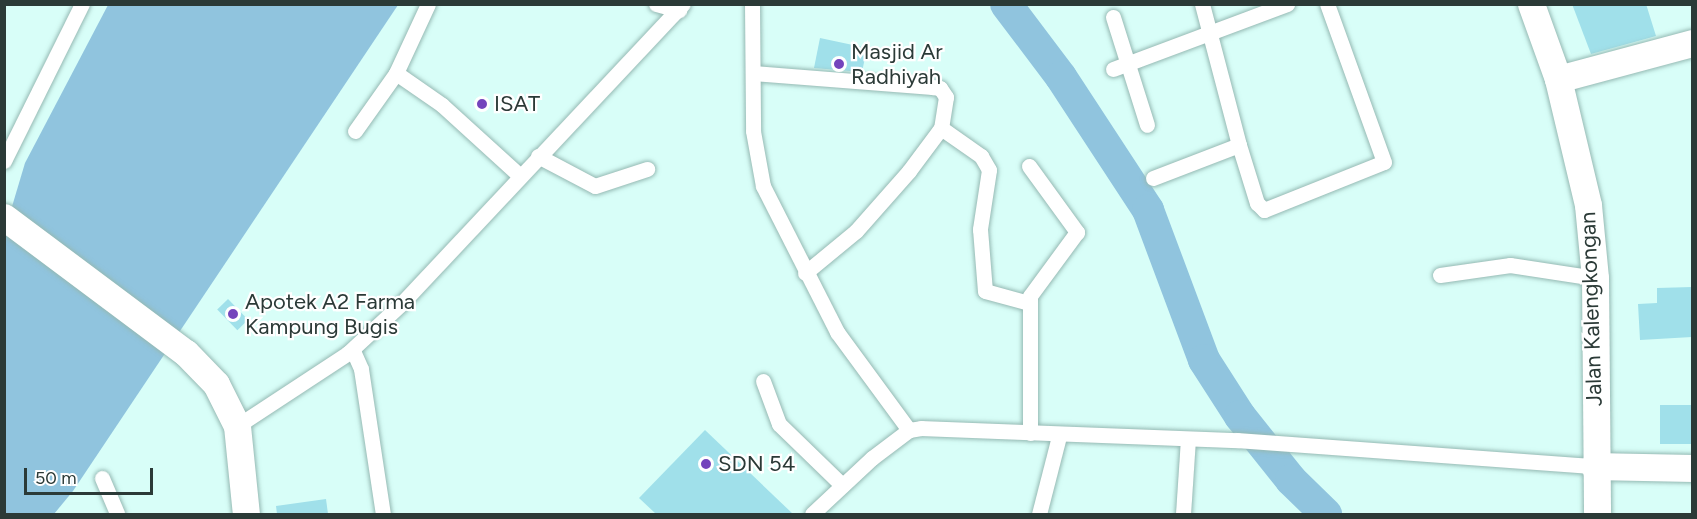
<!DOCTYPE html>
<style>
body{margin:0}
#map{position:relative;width:1697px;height:519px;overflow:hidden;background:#d8fef8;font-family:Figtree,sans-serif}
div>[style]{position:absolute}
.water>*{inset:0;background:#90c4de}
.river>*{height:32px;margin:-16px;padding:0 16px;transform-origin:16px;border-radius:16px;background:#90c4de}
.building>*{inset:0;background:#a0e0ea;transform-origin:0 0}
.roads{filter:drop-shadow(0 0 2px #95b9b3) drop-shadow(0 0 2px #95b9b3)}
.street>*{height:15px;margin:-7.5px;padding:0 7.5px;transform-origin:7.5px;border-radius:7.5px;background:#fff}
.highway>*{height:27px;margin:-13.5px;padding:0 13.5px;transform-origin:13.5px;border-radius:13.5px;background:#fff}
.dots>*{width:16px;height:16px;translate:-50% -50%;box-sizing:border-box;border:3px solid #fff;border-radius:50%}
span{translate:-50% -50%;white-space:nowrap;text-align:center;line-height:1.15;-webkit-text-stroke:4.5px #fff;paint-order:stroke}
.poi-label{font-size:22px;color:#2b3a37}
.left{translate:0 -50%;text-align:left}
.street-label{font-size:22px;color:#2b3a37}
.frame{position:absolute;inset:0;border:6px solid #2b3a37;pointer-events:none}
.scale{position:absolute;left:24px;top:468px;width:129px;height:27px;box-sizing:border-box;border:3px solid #2b3a37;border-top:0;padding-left:8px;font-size:18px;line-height:21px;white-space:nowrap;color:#2b3a37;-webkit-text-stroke:4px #fff;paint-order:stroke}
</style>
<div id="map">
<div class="water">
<div style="clip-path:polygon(108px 5px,398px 5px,73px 491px,54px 514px,5px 514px,5px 230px,25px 163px)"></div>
</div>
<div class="river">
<div style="left:1006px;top:4px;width:91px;rotate:53deg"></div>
<div style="left:1061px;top:77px;width:159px;rotate:56.8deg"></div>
<div style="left:1148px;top:210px;width:160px;rotate:69.5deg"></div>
<div style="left:1204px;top:360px;width:67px;rotate:57.3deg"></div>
<div style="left:1240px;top:416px;width:82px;rotate:51.4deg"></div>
<div style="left:1291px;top:480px;width:49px;rotate:44.2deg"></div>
</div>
<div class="building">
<div style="clip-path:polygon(1572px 4px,1646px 4px,1656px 36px,1591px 54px)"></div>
<div style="clip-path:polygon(820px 38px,867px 48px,862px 72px,814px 68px)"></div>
<div style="clip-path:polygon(1692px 287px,1692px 337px,1640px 340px,1638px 304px,1657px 303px,1657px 288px)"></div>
<div style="left:228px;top:299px;width:29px;height:15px;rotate:46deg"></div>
<div style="left:1692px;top:405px;width:39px;height:32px;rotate:90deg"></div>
<div style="clip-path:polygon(705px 430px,793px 514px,656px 514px,639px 498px)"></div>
<div style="clip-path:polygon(326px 499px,328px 514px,277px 514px,276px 506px)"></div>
</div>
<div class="roads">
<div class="street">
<div style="left:656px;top:4px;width:24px;rotate:15deg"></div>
<div style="left:752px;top:4px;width:127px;rotate:89.5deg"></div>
<div style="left:753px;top:131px;width:56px;rotate:79.7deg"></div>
<div style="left:763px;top:186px;width:164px;rotate:63.1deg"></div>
<div style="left:837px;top:332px;width:122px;rotate:53.7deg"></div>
<div style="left:1202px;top:4px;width:146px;rotate:75.3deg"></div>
<div style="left:1239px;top:145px;width:61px;rotate:72.8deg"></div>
<div style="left:1257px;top:203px;width:10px;rotate:45deg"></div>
<div style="left:1264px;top:210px;width:129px;rotate:-21.8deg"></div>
<div style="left:1384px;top:162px;width:168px;rotate:-109.8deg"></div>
<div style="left:1113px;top:17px;width:113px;rotate:72.5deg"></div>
<div style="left:1113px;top:69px;width:186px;rotate:-20.5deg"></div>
<div style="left:396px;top:73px;width:56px;rotate:34.8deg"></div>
<div style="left:442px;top:105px;width:105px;rotate:42.3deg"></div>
<div style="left:753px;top:73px;width:180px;rotate:4.5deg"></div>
<div style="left:932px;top:87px;width:8px;rotate:7deg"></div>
<div style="left:940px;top:88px;width:11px;rotate:56deg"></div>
<div style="left:946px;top:97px;width:31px;rotate:99deg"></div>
<div style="left:941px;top:128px;width:54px;rotate:126.7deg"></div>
<div style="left:909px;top:171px;width:80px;rotate:131.5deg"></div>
<div style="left:856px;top:231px;width:66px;rotate:140.5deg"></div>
<div style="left:941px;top:128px;width:49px;rotate:35deg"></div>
<div style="left:981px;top:156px;width:16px;rotate:60deg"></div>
<div style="left:989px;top:170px;width:60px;rotate:98.7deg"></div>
<div style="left:980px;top:229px;width:62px;rotate:85.4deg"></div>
<div style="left:985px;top:291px;width:46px;rotate:15.3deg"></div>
<div style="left:355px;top:131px;width:71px;rotate:-54.7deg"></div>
<div style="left:396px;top:73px;width:76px;rotate:-65.1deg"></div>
<div style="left:538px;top:156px;width:64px;rotate:27.8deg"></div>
<div style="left:595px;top:186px;width:55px;rotate:-18.1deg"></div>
<div style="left:4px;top:161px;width:175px;rotate:-63.6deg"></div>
<div style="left:1029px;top:166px;width:82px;rotate:54deg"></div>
<div style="left:1077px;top:232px;width:79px;rotate:126.3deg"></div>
<div style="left:1030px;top:296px;width:137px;rotate:90deg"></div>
<div style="left:1153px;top:178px;width:92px;rotate:-21deg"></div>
<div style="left:1440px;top:275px;width:71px;rotate:-8.1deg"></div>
<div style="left:1510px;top:265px;width:86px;rotate:8.7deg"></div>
<div style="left:348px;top:353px;width:6px"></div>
<div style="left:354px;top:353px;width:17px;rotate:66deg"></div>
<div style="left:361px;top:369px;width:147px;rotate:81.4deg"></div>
<div style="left:763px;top:381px;width:46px;rotate:69.6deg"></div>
<div style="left:779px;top:424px;width:88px;rotate:44.1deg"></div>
<div style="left:237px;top:426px;width:133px;rotate:-33.3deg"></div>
<div style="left:348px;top:353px;width:74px;rotate:-42.8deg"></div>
<div style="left:402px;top:303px;width:410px;rotate:-46.8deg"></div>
<div style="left:102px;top:478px;width:39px;rotate:67deg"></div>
<div style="left:812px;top:514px;width:82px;rotate:-43deg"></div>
<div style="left:872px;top:458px;width:46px;rotate:-37.1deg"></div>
<div style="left:909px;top:430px;width:12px;rotate:-9deg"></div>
<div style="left:921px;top:428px;width:316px;rotate:2.2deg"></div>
<div style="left:1237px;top:440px;width:358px;rotate:4.2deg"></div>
<div style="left:1039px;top:514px;width:81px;rotate:-75.6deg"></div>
<div style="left:1183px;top:514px;width:75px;rotate:-86.2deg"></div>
</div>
<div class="highway">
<div style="left:1531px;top:4px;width:80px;rotate:70.2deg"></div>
<div style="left:1558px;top:79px;width:130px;rotate:76.6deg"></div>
<div style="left:1588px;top:205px;width:73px;rotate:84.5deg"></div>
<div style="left:1595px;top:278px;width:236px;rotate:89.5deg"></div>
<div style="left:1558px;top:79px;width:139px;rotate:-15deg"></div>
<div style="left:4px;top:217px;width:227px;rotate:36.8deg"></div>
<div style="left:186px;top:353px;width:43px;rotate:45.9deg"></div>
<div style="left:216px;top:384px;width:47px;rotate:63.4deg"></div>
<div style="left:237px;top:426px;width:88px;rotate:84.2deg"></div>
<div style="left:1594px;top:466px;width:98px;rotate:1.2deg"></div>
</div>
</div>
<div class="dots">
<div style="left:839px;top:64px;background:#7444bc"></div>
<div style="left:482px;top:104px;background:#7444bc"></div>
<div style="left:233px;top:314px;background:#7444bc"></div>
<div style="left:706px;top:464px;background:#7444bc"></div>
</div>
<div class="poi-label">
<span class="left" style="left:851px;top:64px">Masjid Ar<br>Radhiyah</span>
<span class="left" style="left:494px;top:104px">ISAT</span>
<span class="left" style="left:245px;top:314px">Apotek A2 Farma<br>Kampung Bugis</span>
<span class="left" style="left:718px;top:464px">SDN 54</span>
</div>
<div class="street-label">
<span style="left:1591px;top:309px;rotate:-92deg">Jalan Kalengkongan</span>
</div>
<div class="frame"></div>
<div class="scale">50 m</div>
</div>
